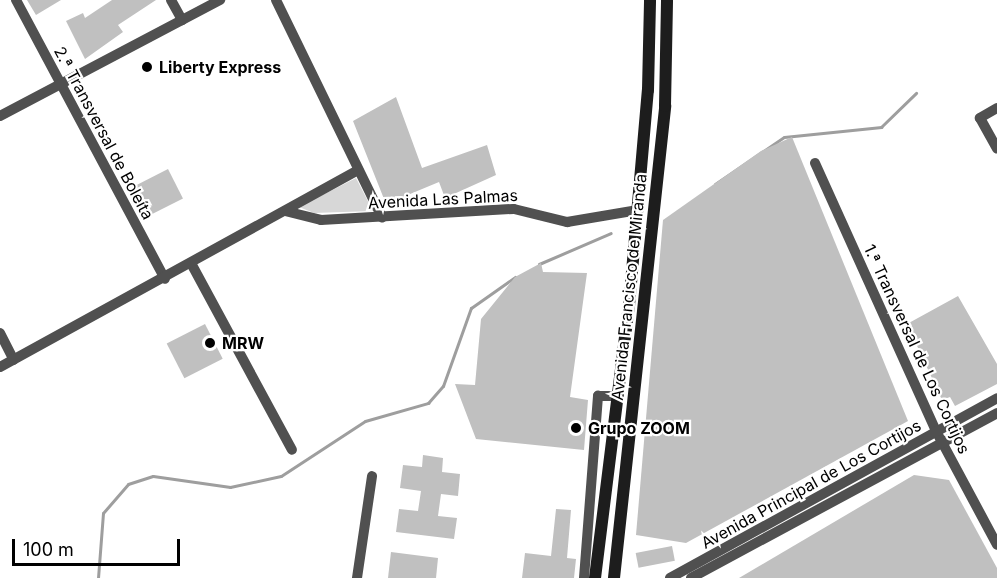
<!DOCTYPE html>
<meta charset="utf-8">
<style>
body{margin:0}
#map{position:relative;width:997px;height:578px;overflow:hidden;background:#fff;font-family:Inter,sans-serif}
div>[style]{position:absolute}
.green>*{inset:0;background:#d7d7d7}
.stream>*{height:3px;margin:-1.5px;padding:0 1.5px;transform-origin:1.5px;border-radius:1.5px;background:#9e9e9e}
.building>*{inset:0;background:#c0c0c0;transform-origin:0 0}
.minor>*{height:10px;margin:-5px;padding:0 5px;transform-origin:5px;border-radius:5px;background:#505050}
.secondary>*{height:12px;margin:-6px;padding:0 6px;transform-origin:6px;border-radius:6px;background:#1d1d1d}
.dots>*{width:16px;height:16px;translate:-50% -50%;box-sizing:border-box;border:3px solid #fff;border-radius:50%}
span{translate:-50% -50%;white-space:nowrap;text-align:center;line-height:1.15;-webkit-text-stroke:4.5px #fff;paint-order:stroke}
.poi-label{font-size:16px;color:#000;font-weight:700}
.left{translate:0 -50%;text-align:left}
.street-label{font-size:16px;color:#000}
.scale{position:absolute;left:12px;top:539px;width:168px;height:27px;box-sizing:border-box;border:3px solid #000;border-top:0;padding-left:8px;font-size:18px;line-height:21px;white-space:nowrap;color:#000;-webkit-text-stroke:4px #fff;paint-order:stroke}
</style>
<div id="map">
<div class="green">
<div style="clip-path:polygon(356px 178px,373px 211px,314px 213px,299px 207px)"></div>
</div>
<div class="stream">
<div style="left:715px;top:184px;width:83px;rotate:-34.3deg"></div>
<div style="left:784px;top:137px;width:98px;rotate:-5.9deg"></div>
<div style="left:881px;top:127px;width:49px;rotate:-44.2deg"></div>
<div style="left:539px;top:264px;width:78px;rotate:-23.3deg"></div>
<div style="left:98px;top:578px;width:65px;rotate:-85.6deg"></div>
<div style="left:103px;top:513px;width:38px;rotate:-49deg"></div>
<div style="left:128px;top:484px;width:26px;rotate:-18deg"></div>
<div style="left:153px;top:476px;width:78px;rotate:8.1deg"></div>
<div style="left:230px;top:487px;width:52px;rotate:-12.2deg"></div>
<div style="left:281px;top:476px;width:100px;rotate:-33.2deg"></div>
<div style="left:365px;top:421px;width:66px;rotate:-15.9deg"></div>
<div style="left:428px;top:403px;width:23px;rotate:-49deg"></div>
<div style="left:443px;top:386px;width:83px;rotate:-70.3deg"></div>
<div style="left:471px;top:308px;width:54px;rotate:-35.2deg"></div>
</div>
<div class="building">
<div style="clip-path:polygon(27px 0,61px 0,36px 15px)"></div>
<div style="clip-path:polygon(112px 0,156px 0,118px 25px,123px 32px,85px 59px,66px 21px,83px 13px,85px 18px)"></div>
<div style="clip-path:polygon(396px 97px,422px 168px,487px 145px,496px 175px,445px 198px,439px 182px,386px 204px,353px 121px)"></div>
<div style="clip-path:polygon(792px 137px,908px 421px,686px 543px,636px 535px,663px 220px,761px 151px)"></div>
<div style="left:168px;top:169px;width:33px;height:39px;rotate:63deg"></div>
<div style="clip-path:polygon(541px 263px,543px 272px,587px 273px,570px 397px,588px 400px,584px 450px,476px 439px,455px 384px,475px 385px,481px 319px,515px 277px)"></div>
<div style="clip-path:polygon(958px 296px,997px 364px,997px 384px,955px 406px,950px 397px,942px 400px,907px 324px)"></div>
<div style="left:205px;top:324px;width:39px;height:43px;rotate:63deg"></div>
<div style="clip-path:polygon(423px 455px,443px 458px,442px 472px,460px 474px,458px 496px,441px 494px,438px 516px,457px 518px,454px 539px,396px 532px,399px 509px,418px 511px,421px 491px,400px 488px,403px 465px,422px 467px)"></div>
<div style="clip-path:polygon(914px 475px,949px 480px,997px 568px,997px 578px,739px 578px)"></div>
<div style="clip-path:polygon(556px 509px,571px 510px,567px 558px,576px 559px,574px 578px,522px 578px,525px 553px,551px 556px)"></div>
<div style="left:672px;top:546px;width:15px;height:37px;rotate:79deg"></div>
<div style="clip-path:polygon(391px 552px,438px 558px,436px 578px,388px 578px)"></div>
</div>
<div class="minor">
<div style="left:16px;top:0;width:316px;rotate:61.9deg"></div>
<div style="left:171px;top:0;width:23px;rotate:61deg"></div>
<div style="left:276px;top:0;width:242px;rotate:64deg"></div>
<div style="left:997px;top:108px;width:20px;rotate:150deg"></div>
<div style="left:980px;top:118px;width:35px;rotate:61deg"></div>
<div style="left:0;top:116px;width:249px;rotate:-27.8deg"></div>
<div style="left:815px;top:163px;width:294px;rotate:65.7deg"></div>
<div style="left:936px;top:431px;width:129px;rotate:61.8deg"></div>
<div style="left:285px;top:211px;width:37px;rotate:14deg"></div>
<div style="left:321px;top:220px;width:193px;rotate:-3.3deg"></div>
<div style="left:514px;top:209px;width:55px;rotate:13.8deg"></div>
<div style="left:567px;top:222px;width:72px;rotate:-9.6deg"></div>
<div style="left:192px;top:265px;width:210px;rotate:61.6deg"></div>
<div style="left:0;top:333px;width:30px;rotate:63deg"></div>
<div style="left:0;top:367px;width:409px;rotate:-28.8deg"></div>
<div style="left:357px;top:578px;width:103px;rotate:-81.6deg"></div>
<div style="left:584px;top:578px;width:183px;rotate:-85.6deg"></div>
<div style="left:598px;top:396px;width:19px"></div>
<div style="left:670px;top:578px;width:373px;rotate:-28.8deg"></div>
<div style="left:691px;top:578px;width:348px;rotate:-28.3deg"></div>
</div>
<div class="secondary">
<div style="left:595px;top:578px;width:274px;rotate:-82.9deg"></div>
<div style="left:629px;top:306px;width:217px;rotate:-85deg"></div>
<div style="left:648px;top:90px;width:90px;rotate:-88.7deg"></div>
<div style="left:614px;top:578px;width:475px;rotate:-83.8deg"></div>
<div style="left:665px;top:106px;width:106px;rotate:-88.9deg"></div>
</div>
<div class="dots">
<div style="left:147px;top:67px;background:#000"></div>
<div style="left:210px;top:343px;background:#000"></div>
<div style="left:576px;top:428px;background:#000"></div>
</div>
<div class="poi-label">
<span class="left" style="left:159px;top:67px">Liberty Express</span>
<span class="left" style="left:222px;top:343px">MRW</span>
<span class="left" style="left:588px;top:428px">Grupo ZOOM</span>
</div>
<div class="street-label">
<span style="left:104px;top:133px;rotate:62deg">2.ª Transversal de Boleíta</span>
<span style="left:443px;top:199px;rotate:-3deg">Avenida Las Palmas</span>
<span style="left:629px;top:287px;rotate:-84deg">Avenida Francisco de Miranda</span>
<span style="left:917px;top:349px;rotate:65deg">1.ª Transversal de Los Cortijos</span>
<span style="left:811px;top:484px;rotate:-29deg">Avenida Principal de Los Cortijos</span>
</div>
<div class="scale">100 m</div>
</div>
